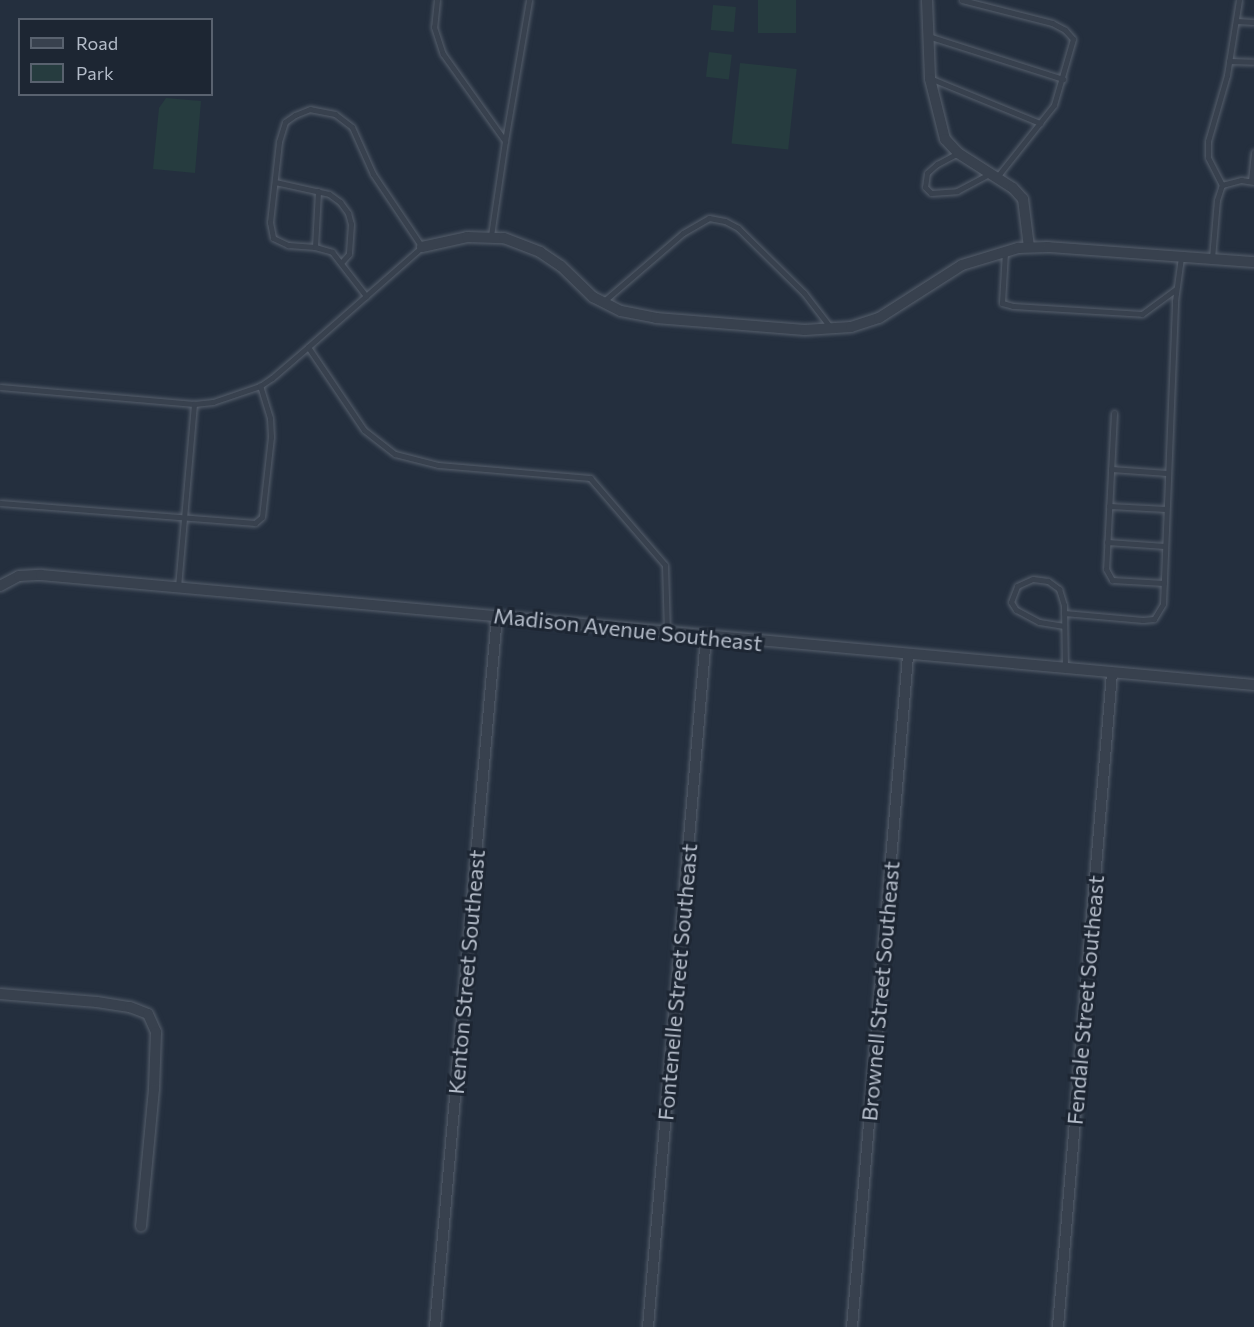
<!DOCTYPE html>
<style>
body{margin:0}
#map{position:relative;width:1254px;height:1327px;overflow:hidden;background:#242f3e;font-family:Commissioner,sans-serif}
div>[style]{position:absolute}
.green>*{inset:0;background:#263c3f;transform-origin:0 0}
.roads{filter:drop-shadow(0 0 2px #565f6c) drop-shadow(0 0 2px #565f6c)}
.service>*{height:5px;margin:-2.5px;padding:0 2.5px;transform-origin:2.5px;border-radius:2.5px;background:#38414e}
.minor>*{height:10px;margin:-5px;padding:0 5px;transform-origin:5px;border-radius:5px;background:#38414e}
span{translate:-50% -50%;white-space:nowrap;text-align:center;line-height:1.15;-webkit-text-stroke:6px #1d2633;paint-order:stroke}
.street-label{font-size:22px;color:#b4bcc9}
.legend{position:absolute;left:18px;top:18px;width:195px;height:78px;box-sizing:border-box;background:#1d2633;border:2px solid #59626f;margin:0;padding:8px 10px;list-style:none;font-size:18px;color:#b4bcc9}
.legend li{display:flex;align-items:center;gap:12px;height:30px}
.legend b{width:30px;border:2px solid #59626f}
</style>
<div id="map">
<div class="green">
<div style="left:758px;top:0;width:38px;height:33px"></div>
<div style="left:713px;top:5px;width:23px;height:25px;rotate:5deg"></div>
<div style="left:709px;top:52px;width:23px;height:25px;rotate:7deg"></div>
<div style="left:740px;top:63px;width:57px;height:81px;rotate:6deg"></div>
<div style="clip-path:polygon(166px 98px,201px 101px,195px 173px,153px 169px,159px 108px)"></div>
</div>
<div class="roads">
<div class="service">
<div style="left:437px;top:0;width:27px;rotate:96deg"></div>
<div style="left:434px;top:27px;width:28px;rotate:72deg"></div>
<div style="left:443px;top:54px;width:107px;rotate:54.5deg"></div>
<div style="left:505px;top:141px;width:96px;rotate:98.4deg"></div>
<div style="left:962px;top:0;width:93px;rotate:14.3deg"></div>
<div style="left:1052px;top:23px;width:15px;rotate:28deg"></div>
<div style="left:1065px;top:30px;width:12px;rotate:48deg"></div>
<div style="left:1073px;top:39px;width:69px;rotate:106.1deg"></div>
<div style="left:1054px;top:105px;width:92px;rotate:128.4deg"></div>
<div style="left:1236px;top:21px;width:18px;rotate:3deg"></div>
<div style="left:928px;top:36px;width:142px;rotate:17.7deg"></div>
<div style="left:1229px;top:61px;width:25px;rotate:2deg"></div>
<div style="left:932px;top:79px;width:117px;rotate:22.2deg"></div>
<div style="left:505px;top:141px;width:143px;rotate:-80.3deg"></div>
<div style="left:958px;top:153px;width:24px;rotate:152deg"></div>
<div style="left:937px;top:164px;width:13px;rotate:138deg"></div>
<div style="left:927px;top:173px;width:14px;rotate:98deg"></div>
<div style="left:925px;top:187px;width:8px;rotate:45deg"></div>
<div style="left:931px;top:193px;width:26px;rotate:-4deg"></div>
<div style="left:957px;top:191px;width:36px;rotate:-28deg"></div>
<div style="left:1251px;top:181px;width:29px;rotate:-84deg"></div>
<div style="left:275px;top:182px;width:55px;rotate:12.5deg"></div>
<div style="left:329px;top:194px;width:14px;rotate:36deg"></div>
<div style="left:340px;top:202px;width:14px;rotate:54deg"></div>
<div style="left:348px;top:213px;width:11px;rotate:75deg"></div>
<div style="left:351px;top:224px;width:30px;rotate:94deg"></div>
<div style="left:349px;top:254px;width:12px;rotate:132deg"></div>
<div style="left:1222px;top:185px;width:20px;rotate:-15deg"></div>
<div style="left:1241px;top:180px;width:13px;rotate:9deg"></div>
<div style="left:315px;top:247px;width:56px;rotate:-86.9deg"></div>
<div style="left:1005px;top:252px;width:51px;rotate:93.4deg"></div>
<div style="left:1002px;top:303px;width:11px;rotate:15deg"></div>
<div style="left:1013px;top:306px;width:129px;rotate:3.5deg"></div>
<div style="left:1142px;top:314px;width:42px;rotate:-36.3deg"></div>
<div style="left:1212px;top:258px;width:58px;rotate:-85.1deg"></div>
<div style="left:1217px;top:200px;width:16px;rotate:-72deg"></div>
<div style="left:1222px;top:185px;width:31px;rotate:-117deg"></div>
<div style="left:1208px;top:157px;width:16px;rotate:-90deg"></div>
<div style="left:1208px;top:141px;width:69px;rotate:-73.9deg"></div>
<div style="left:1227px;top:75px;width:76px;rotate:-80.9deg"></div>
<div style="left:604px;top:301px;width:104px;rotate:-40.7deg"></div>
<div style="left:683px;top:233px;width:30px;rotate:-30deg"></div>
<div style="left:709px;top:218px;width:16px;rotate:11deg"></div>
<div style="left:725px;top:221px;width:15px;rotate:28deg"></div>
<div style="left:738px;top:228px;width:93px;rotate:44.6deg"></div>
<div style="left:804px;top:293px;width:44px;rotate:52.4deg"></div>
<div style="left:308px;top:347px;width:100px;rotate:56deg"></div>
<div style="left:364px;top:430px;width:39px;rotate:38deg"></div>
<div style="left:395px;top:454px;width:44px;rotate:14.3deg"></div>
<div style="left:438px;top:465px;width:153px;rotate:4.9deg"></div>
<div style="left:590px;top:478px;width:115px;rotate:49.2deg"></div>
<div style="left:665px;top:565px;width:66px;rotate:88.3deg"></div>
<div style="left:0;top:387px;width:195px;rotate:5deg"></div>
<div style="left:194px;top:404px;width:19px;rotate:-6deg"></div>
<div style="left:213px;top:402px;width:50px;rotate:-18.8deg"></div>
<div style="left:260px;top:386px;width:14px;rotate:-34deg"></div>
<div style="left:272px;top:378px;width:48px;rotate:-40.7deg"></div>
<div style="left:308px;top:347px;width:152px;rotate:-41.3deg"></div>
<div style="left:422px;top:247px;width:88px;rotate:-123.9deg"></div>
<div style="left:373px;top:174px;width:51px;rotate:-114.1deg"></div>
<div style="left:352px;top:127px;width:21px;rotate:-143deg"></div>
<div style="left:335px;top:114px;width:25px;rotate:-169deg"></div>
<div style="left:310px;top:109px;width:16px;rotate:158deg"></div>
<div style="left:295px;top:115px;width:12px;rotate:145deg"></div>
<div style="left:285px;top:122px;width:21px;rotate:107deg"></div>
<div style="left:279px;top:142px;width:81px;rotate:96.4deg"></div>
<div style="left:270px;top:222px;width:16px;rotate:79deg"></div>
<div style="left:273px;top:238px;width:17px;rotate:25deg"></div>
<div style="left:288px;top:245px;width:27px;rotate:4deg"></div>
<div style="left:315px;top:247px;width:18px;rotate:16deg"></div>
<div style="left:332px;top:252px;width:56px;rotate:52.3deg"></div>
<div style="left:1114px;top:413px;width:156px;rotate:92.9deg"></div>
<div style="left:1106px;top:569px;width:13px;rotate:61deg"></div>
<div style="left:1112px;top:580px;width:52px;rotate:3.3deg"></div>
<div style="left:1111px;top:469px;width:56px;rotate:4.1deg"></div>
<div style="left:0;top:503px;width:256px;rotate:4.5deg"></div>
<div style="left:255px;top:523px;width:9px;rotate:-41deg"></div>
<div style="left:262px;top:517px;width:81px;rotate:-83.6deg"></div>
<div style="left:271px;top:437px;width:19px;rotate:-93deg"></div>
<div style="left:270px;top:418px;width:34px;rotate:-107deg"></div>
<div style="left:1109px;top:506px;width:57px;rotate:3deg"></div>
<div style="left:1107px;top:542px;width:58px;rotate:3.9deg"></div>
<div style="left:178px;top:587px;width:184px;rotate:-85deg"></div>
<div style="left:1064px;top:613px;width:79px;rotate:5.1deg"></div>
<div style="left:1143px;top:620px;width:11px;rotate:-5deg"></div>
<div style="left:1154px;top:619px;width:17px;rotate:-59deg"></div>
<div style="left:1163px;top:604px;width:303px;rotate:-87.7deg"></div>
<div style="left:1175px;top:301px;width:44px;rotate:-82.2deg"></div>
<div style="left:1064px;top:626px;width:25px;rotate:-171deg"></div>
<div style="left:1039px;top:622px;width:26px;rotate:-152deg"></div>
<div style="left:1016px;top:610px;width:9px;rotate:-122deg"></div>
<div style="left:1011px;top:602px;width:17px;rotate:-69deg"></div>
<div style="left:1017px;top:586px;width:17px;rotate:-24deg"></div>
<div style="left:1033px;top:579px;width:15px;rotate:8deg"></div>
<div style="left:1048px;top:581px;width:14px;rotate:36deg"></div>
<div style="left:1059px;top:589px;width:17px;rotate:73deg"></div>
<div style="left:1064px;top:605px;width:63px;rotate:89.1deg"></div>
</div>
<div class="minor">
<div style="left:927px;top:0;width:79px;rotate:87.8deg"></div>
<div style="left:930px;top:79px;width:62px;rotate:76deg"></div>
<div style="left:945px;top:139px;width:19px;rotate:47deg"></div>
<div style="left:958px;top:153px;width:65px;rotate:32.5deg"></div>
<div style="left:1013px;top:188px;width:15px;rotate:48deg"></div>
<div style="left:1023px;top:199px;width:48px;rotate:82.9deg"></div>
<div style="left:422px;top:247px;width:46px;rotate:-12.5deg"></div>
<div style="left:467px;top:237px;width:37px;rotate:2deg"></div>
<div style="left:504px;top:238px;width:39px;rotate:21deg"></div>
<div style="left:540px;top:252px;width:25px;rotate:34deg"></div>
<div style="left:561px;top:266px;width:45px;rotate:44.1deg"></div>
<div style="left:593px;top:297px;width:31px;rotate:27deg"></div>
<div style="left:621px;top:311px;width:36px;rotate:11deg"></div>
<div style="left:656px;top:318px;width:149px;rotate:4.6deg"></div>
<div style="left:805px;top:330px;width:46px;rotate:-3.7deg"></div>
<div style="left:851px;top:327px;width:29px;rotate:-18deg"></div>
<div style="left:879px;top:318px;width:98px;rotate:-32.6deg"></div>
<div style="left:962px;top:265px;width:59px;rotate:-16.9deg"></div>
<div style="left:1018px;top:248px;width:30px;rotate:-2deg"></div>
<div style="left:1048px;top:247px;width:207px;rotate:4.2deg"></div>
<div style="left:0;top:586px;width:21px;rotate:-28deg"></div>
<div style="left:19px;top:576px;width:22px;rotate:-3deg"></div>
<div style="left:41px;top:575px;width:1218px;rotate:5.18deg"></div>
<div style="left:0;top:994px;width:97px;rotate:4.7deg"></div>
<div style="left:97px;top:1002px;width:33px;rotate:9deg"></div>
<div style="left:130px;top:1007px;width:19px;rotate:21deg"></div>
<div style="left:148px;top:1014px;width:20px;rotate:66deg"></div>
<div style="left:156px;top:1032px;width:57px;rotate:92deg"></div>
<div style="left:154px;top:1089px;width:138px;rotate:95.4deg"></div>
<div style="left:435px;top:1327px;width:714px;rotate:-85.02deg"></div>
<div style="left:648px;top:1327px;width:692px;rotate:-85.2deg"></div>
<div style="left:852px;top:1327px;width:673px;rotate:-85.23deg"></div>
<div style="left:1058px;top:1327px;width:656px;rotate:-85.28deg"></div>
</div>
</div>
<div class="street-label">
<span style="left:628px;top:629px;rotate:6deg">Madison Avenue Southeast</span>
<span style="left:466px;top:972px;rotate:-85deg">Kenton Street Southeast</span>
<span style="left:677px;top:982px;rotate:-85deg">Fontenelle Street Southeast</span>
<span style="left:880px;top:991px;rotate:-85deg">Brownell Street Southeast</span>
<span style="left:1085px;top:1000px;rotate:-85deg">Fendale Street Southeast</span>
</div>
<ul class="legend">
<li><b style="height:8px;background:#38414e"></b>Road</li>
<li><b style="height:16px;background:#263c3f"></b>Park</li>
</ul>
</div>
